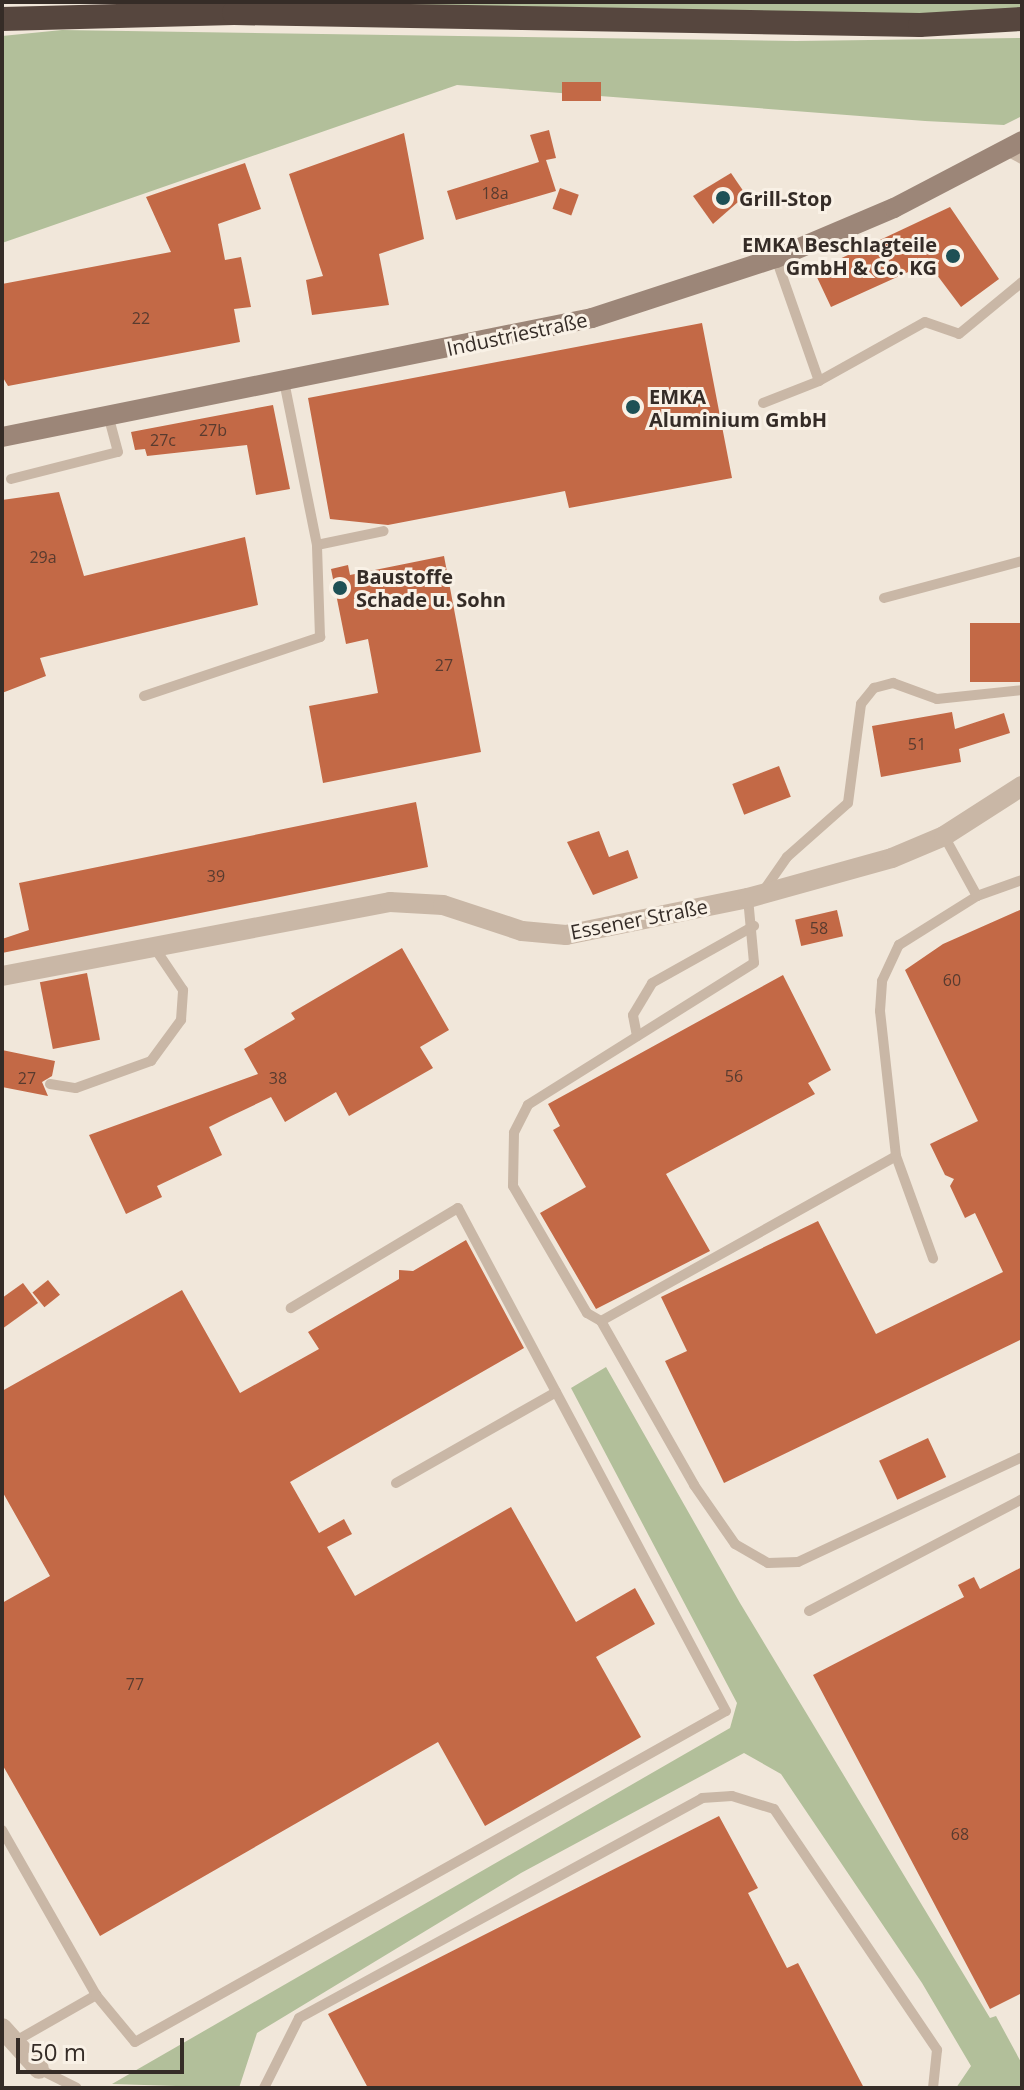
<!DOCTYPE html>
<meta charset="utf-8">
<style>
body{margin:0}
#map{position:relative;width:1024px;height:2090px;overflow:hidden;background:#f1e7da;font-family:"Open Sans",sans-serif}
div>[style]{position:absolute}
.green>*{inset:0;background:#b2bf9a}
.building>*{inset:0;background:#c36946;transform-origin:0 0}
.lane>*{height:10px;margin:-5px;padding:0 5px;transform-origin:5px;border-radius:5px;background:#c9b7a6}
.street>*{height:20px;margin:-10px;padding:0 10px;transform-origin:10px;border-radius:10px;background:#c9b7a6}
.secondary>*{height:20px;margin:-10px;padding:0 10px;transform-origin:10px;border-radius:10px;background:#9c8678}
.highway>*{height:24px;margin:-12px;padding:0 12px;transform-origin:12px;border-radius:12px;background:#56463e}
.dots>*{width:22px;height:22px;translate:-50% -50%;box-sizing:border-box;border:4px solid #f9f1e6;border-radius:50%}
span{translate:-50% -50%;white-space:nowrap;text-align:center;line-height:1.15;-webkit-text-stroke:6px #f9f1e6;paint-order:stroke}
.number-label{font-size:16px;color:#583b2f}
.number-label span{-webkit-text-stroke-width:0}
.poi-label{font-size:20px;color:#352c27;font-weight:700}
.left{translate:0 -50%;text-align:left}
.right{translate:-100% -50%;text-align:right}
.street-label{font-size:20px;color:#352c27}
.frame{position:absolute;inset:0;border:4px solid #352c27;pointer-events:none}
.scale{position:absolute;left:16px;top:2038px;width:168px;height:36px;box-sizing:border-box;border:4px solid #352c27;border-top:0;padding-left:10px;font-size:24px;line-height:28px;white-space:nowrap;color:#352c27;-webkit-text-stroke:6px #f9f1e6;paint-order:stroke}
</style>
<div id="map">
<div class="green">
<div style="clip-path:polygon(290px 2px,1022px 2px,1022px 12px,928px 16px)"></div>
<div style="clip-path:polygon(62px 30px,796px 41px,1022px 38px,1022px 116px,1004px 125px,925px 121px,457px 85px,2px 243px,2px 36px)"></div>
<div style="clip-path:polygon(606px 1367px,740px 1603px,990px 2018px,996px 2016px,1022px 2064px,1022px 2088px,956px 2088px,971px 2066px,922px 1983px,781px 1774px,744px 1753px,521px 1873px,257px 2033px,239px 2088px,112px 2084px,730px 1728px,737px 1703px,571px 1388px)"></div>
</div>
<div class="building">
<div style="left:562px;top:82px;width:39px;height:19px"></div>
<div style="clip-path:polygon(549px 130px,556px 158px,546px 160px,556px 191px,456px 220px,447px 191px,539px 162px,530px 135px)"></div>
<div style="clip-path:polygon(404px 133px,424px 239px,379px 254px,389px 305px,312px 315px,306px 280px,323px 276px,289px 174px)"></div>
<div style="clip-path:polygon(245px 163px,261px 209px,218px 224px,225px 260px,241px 257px,251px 307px,234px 309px,240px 342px,8px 386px,2px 376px,2px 284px,171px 252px,146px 197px)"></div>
<div style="clip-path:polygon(731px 173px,746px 195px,713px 224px,693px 196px)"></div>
<div style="left:560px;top:188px;width:20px;height:22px;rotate:20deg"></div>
<div style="clip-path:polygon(950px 207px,999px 279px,961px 307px,928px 263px,831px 307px,814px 271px)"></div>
<div style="clip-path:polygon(702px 323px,732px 478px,569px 508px,565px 491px,388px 525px,330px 519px,308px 398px)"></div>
<div style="clip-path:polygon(273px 405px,290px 489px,256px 495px,247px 445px,147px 456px,145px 449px,135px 450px,131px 432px)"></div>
<div style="clip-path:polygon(59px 492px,84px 576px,245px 537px,258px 605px,40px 658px,46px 676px,2px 693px,2px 500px)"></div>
<div style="clip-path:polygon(444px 556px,481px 752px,323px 783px,309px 706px,378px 693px,368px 639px,346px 644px,331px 569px,348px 565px,350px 575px)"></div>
<div style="left:1022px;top:623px;width:59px;height:52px;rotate:90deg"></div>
<div style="clip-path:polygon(952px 712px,955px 729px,1004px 713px,1010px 733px,959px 749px,961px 762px,881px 777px,872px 726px)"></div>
<div style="left:779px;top:766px;width:33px;height:50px;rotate:69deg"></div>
<div style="clip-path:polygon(416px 802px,428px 867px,2px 953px,2px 939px,29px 930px,19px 883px)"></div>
<div style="clip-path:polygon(599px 831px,609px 857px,628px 850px,638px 878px,593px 895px,567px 842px)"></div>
<div style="clip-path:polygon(1022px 909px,1022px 1339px,724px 1483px,665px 1361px,687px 1351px,661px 1297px,818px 1221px,876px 1334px,1003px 1272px,975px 1213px,965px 1218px,950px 1186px,954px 1179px,945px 1175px,930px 1144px,978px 1121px,905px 970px,943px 944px)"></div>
<div style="left:837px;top:910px;width:27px;height:43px;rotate:77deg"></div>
<div style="clip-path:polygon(402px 948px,449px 1030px,420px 1047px,433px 1068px,349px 1116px,336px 1092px,285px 1122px,271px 1097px,229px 1117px,209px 1127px,222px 1155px,157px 1186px,162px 1197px,126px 1214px,89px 1135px,258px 1074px,244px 1049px,295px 1019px,291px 1013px)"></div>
<div style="left:87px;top:973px;width:68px;height:48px;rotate:79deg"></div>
<div style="clip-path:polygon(783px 975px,831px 1070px,808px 1083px,815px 1094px,666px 1174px,710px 1251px,596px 1309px,540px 1213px,586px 1187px,553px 1130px,560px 1126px,548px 1104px)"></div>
<div style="clip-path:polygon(2px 1050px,55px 1061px,52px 1076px,42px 1082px,48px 1096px,2px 1087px)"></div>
<div style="clip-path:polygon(466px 1240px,524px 1348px,290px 1482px,319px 1533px,344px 1519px,352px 1534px,327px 1547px,355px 1596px,511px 1507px,576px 1622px,635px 1588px,655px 1624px,596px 1657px,641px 1737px,485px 1826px,438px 1742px,100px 1936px,2px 1764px,2px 1603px,50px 1576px,2px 1491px,2px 1391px,182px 1290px,240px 1393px,319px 1349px,308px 1332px,399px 1279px,399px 1270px,413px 1271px)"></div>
<div style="left:48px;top:1280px;width:19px;height:20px;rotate:51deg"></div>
<div style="clip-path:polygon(23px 1283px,38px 1303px,2px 1329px,2px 1298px)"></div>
<div style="left:928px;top:1438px;width:43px;height:54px;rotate:65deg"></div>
<div style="clip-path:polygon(1022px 1567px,1022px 1993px,990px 2009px,813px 1675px,964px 1597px,958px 1585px,974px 1577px,980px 1589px)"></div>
<div style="clip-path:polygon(719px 1816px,758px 1888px,748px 1893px,787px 1968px,798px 1963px,864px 2088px,368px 2088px,328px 2014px)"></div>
</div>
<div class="lane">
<div style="left:1007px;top:151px;width:17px;rotate:28deg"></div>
<div style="left:819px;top:381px;width:121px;rotate:-29.1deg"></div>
<div style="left:925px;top:322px;width:36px;rotate:19deg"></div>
<div style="left:959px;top:334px;width:82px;rotate:-39.5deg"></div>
<div style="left:763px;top:403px;width:60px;rotate:-21.4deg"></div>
<div style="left:819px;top:381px;width:130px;rotate:-109.3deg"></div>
<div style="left:11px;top:479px;width:110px;rotate:-14.2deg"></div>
<div style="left:118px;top:452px;width:35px;rotate:-105deg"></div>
<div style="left:317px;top:545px;width:68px;rotate:-11.8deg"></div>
<div style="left:884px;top:598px;width:143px;rotate:-15deg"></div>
<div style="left:144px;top:696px;width:186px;rotate:-18.5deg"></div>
<div style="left:320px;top:637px;width:92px;rotate:-91.9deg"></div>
<div style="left:317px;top:545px;width:167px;rotate:-101.4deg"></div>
<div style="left:762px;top:893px;width:44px;rotate:-55.2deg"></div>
<div style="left:787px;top:857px;width:81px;rotate:-41.5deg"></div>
<div style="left:848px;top:803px;width:100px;rotate:-82.5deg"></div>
<div style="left:861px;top:704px;width:21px;rotate:-51deg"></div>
<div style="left:874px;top:688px;width:20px;rotate:-15deg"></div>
<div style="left:893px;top:683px;width:47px;rotate:20deg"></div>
<div style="left:937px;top:699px;width:85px;rotate:-6deg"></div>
<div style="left:977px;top:896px;width:48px;rotate:-19.6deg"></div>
<div style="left:748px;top:898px;width:65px;rotate:84.7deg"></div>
<div style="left:754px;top:963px;width:267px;rotate:147.9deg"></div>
<div style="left:528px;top:1105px;width:31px;rotate:117deg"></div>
<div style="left:514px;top:1133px;width:53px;rotate:91.1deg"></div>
<div style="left:513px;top:1186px;width:147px;rotate:59.8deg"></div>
<div style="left:587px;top:1313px;width:16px;rotate:30deg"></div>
<div style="left:601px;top:1321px;width:189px;rotate:60.4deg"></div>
<div style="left:694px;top:1485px;width:72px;rotate:55.2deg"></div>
<div style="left:735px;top:1544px;width:38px;rotate:30deg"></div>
<div style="left:768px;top:1563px;width:30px;rotate:-2deg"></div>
<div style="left:798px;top:1562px;width:247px;rotate:-25.1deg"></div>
<div style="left:637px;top:1036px;width:21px;rotate:-101deg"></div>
<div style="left:633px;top:1015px;width:37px;rotate:-59deg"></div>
<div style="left:652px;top:983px;width:117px;rotate:-29.2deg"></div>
<div style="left:50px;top:1084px;width:26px;rotate:9deg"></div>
<div style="left:76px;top:1088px;width:80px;rotate:-19.8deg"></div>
<div style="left:151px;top:1061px;width:51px;rotate:-53.8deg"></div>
<div style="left:181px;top:1020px;width:30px;rotate:-86deg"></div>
<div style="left:183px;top:990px;width:52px;rotate:-124deg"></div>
<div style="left:896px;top:1156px;width:109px;rotate:70.1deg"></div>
<div style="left:601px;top:1321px;width:338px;rotate:-29.2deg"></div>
<div style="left:896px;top:1156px;width:146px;rotate:-96.3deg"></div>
<div style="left:880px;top:1011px;width:30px;rotate:-86deg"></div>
<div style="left:882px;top:981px;width:40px;rotate:-65deg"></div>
<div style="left:899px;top:945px;width:92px;rotate:-32.1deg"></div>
<div style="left:977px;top:896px;width:68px;rotate:-118.8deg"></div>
<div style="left:396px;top:1483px;width:184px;rotate:-29.6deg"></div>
<div style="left:809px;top:1611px;width:241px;rotate:-27.7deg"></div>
<div style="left:2px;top:1830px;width:190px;rotate:60.3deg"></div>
<div style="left:14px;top:2042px;width:95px;rotate:-29.8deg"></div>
<div style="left:96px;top:1995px;width:61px;rotate:50.3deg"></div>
<div style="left:135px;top:2042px;width:677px;rotate:-29.25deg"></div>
<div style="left:726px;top:1711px;width:570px;rotate:-118.05deg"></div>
<div style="left:458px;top:1208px;width:195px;rotate:149.1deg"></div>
<div style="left:39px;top:2069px;width:42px;rotate:26.6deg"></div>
<div style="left:264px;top:2088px;width:78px;rotate:-63.4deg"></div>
<div style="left:299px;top:2018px;width:459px;rotate:-28.6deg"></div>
<div style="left:702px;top:1798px;width:30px;rotate:-4deg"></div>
<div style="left:732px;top:1796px;width:44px;rotate:17.2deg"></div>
<div style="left:774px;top:1809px;width:291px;rotate:55.9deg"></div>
<div style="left:937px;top:2050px;width:38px;rotate:96deg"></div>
</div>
<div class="street">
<div style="left:2px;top:976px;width:395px;rotate:-10.8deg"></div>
<div style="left:390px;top:902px;width:53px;rotate:3.2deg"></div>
<div style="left:443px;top:905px;width:83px;rotate:18.2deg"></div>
<div style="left:522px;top:931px;width:44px;rotate:5.2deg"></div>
<div style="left:566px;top:935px;width:186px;rotate:-11.5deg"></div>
<div style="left:748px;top:898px;width:149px;rotate:-15.5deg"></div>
<div style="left:892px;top:858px;width:56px;rotate:-22.9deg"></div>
<div style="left:944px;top:836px;width:93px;rotate:-32.7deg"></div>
<div style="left:2px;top:2028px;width:55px;rotate:47.9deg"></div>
</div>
<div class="secondary">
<div style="left:2px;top:437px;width:602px;rotate:-11.4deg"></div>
<div style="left:592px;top:318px;width:194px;rotate:-18.1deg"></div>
<div style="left:776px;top:258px;width:128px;rotate:-23deg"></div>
<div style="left:894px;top:208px;width:144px;rotate:-27.6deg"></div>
</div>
<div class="highway">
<div style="left:2px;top:19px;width:232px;rotate:-1.5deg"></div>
<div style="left:234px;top:13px;width:686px;rotate:1deg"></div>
<div style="left:920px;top:25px;width:102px;rotate:-3.4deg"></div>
</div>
<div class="dots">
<div style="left:723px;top:198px;background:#1e5055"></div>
<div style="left:953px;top:256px;background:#1e5055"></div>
<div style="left:633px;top:407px;background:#1e5055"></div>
<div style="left:340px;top:588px;background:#1e5055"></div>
</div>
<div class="number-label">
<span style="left:495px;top:193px">18a</span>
<span style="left:141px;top:318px">22</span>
<span style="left:213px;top:430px">27b</span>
<span style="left:163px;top:440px">27c</span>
<span style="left:43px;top:557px">29a</span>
<span style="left:444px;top:665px">27</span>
<span style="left:917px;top:744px">51</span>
<span style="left:216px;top:876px">39</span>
<span style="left:819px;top:928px">58</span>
<span style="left:952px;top:980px">60</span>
<span style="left:734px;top:1076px">56</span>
<span style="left:27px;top:1078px">27</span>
<span style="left:278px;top:1078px">38</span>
<span style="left:135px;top:1684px">77</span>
<span style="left:960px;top:1834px">68</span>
</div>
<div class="poi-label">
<span class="left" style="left:739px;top:198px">Grill-Stop</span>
<span class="right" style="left:937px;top:256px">EMKA Beschlagteile<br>GmbH &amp; Co. KG</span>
<span class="left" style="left:649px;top:408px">EMKA<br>Aluminium GmbH</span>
<span class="left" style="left:356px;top:588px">Baustoffe<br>Schade u. Sohn</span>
</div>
<div class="street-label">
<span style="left:517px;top:334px;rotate:-12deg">Industriestraße</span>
<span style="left:639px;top:919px;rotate:-11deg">Essener Straße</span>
</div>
<div class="frame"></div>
<div class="scale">50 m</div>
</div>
